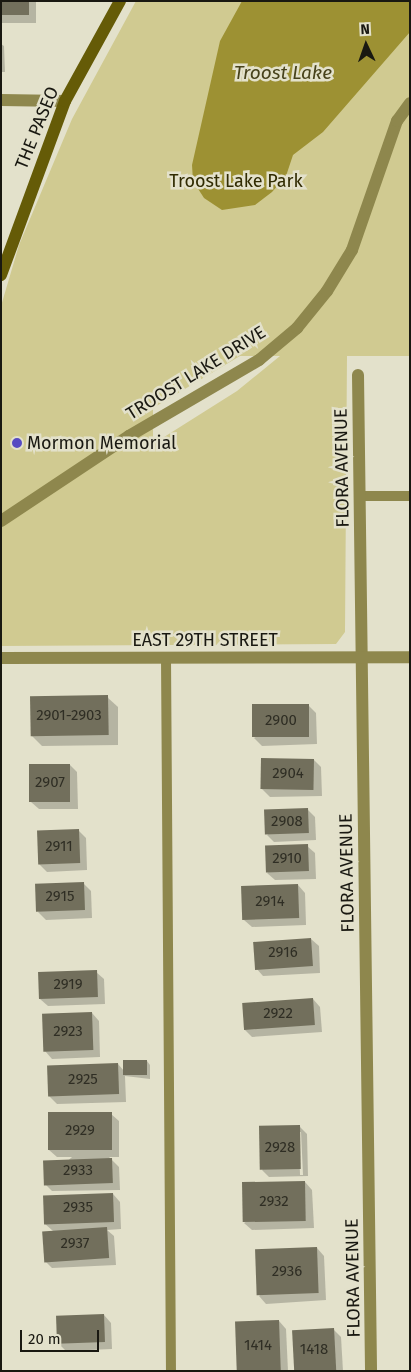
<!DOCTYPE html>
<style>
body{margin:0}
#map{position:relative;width:411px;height:1372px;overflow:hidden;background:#e3e1cb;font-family:"Fira Sans",sans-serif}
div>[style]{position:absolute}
.green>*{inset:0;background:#d0ca91}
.water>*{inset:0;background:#9d9133}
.shadow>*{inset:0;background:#0003;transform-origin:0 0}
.building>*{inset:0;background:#726f5c;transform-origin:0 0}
.service>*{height:10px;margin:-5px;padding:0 5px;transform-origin:5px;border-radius:5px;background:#8e874d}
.minor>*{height:12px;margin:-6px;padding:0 6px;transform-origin:6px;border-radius:6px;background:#8e874d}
.secondary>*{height:12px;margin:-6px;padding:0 6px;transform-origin:6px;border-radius:6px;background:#655b07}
.dots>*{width:14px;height:14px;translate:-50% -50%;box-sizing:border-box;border:2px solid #e3e1cb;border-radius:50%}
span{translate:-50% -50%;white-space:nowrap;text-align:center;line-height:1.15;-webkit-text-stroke:5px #e3e1cb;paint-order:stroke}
.number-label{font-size:15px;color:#2f2e24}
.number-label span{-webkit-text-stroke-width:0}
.street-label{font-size:18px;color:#191811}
.park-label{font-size:18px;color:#302b02}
.poi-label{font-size:18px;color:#191811}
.left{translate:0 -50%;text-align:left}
.water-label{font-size:19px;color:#47421b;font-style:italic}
.frame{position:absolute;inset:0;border:2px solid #191811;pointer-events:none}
.north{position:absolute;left:341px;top:20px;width:50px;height:50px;-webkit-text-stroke:4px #e3e1cb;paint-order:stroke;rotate:357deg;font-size:14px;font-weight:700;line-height:20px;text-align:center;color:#191811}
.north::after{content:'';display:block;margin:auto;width:18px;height:22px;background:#191811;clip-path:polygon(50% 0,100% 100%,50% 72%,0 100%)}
.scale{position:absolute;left:20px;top:1330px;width:79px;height:22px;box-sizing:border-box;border:2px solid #191811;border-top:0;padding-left:6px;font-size:15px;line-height:18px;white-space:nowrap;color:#191811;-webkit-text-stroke:4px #e3e1cb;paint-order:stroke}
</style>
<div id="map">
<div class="green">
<div style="clip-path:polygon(evenodd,136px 1px,410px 1px,410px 356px,347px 356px,345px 632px,336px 644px,1px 646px,1px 306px,19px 245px,72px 119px,136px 1px,240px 356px,280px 356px,237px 391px,153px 444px,153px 408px,240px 356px)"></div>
</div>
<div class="water">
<div style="clip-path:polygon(242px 1px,410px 1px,410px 32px,323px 132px,293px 155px,286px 176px,272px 192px,255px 205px,222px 210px,204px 198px,193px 181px,192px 165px,220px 41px)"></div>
</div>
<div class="shadow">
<div style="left:1px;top:1px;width:35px;height:22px"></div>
<div style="clip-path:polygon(1px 44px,4px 46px,5px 72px,1px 72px)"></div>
<div style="clip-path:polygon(107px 697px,118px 707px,118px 745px,42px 746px,32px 736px)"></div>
<div style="clip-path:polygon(308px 705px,316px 713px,317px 744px,262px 746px,254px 738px)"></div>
<div style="clip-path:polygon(314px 760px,321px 767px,322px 796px,270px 797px,262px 789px)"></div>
<div style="clip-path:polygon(70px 765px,77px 772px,78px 809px,39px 809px,31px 802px)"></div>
<div style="clip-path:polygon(307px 809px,315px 817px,316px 840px,274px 842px,267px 835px)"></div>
<div style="clip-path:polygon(78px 830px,86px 838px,87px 870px,47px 872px,39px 864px)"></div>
<div style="clip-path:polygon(307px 846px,315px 853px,316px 879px,275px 880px,267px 873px)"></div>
<div style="clip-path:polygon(83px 883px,91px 891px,92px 918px,46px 920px,38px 912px)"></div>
<div style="clip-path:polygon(298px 885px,305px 893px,306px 925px,252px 927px,244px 920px)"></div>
<div style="clip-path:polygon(311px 939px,319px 946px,320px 973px,263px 976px,256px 968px)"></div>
<div style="clip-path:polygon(96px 972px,104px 979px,105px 1004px,48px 1006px,40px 999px)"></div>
<div style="clip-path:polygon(313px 999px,320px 1007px,322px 1032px,252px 1037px,244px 1029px)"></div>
<div style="clip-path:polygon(92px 1013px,99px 1021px,100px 1057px,52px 1059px,45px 1051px,44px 1014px)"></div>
<div style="clip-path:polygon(147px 1061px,150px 1065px,150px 1079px,125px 1076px,126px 1102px,57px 1104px,49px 1096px,118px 1064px,124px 1071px)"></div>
<div style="clip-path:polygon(111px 1114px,119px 1121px,119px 1157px,109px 1157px,119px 1167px,120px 1190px,52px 1191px,44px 1183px,72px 1157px,57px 1157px,49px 1150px)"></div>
<div style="clip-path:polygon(evenodd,299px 1126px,307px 1134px,308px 1176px,269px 1177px,262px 1170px,299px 1126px,299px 1132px,301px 1132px,303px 1175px,300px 1175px,299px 1132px)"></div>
<div style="clip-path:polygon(305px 1182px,312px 1190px,314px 1228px,252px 1230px,244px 1223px)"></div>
<div style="clip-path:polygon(113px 1194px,120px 1202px,121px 1229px,107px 1230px,114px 1236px,116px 1265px,52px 1268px,45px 1261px,53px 1231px,44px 1223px)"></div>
<div style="clip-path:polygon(317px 1248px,324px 1256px,326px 1300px,266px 1304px,259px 1296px)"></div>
<div style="clip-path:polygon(104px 1315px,111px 1323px,112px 1349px,66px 1351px,58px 1343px)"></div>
<div style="clip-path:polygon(279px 1321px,286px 1329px,288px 1371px,239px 1371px)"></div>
<div style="clip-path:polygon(333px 1329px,341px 1337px,343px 1371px,296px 1371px)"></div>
</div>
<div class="building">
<div style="left:1px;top:1px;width:28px;height:14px"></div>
<div style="left:108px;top:695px;width:40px;height:78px;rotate:89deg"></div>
<div style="left:309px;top:704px;width:33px;height:57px;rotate:90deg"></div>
<div style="left:261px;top:758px;width:53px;height:31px;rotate:1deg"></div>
<div style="left:29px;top:764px;width:41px;height:38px"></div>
<div style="left:308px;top:808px;width:25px;height:44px;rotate:88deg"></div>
<div style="left:79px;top:829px;width:34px;height:42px;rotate:88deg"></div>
<div style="left:308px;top:844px;width:27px;height:43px;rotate:88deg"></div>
<div style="left:84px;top:882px;width:28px;height:49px;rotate:88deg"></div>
<div style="left:298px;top:884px;width:34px;height:57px;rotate:88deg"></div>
<div style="left:311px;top:938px;width:28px;height:58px;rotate:86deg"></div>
<div style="left:97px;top:970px;width:27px;height:59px;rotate:88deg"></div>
<div style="left:313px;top:998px;width:27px;height:71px;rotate:86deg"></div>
<div style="left:92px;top:1012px;width:38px;height:50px;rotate:88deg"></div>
<div style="left:123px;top:1060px;width:24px;height:15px"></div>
<div style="left:118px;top:1063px;width:31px;height:71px;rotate:88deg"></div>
<div style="left:112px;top:1112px;width:38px;height:64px;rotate:90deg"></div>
<div style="left:300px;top:1125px;width:44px;height:41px;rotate:89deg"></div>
<div style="left:112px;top:1158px;width:25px;height:69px;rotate:88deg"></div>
<div style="left:305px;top:1181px;width:40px;height:63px;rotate:89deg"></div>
<div style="left:113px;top:1193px;width:29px;height:70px;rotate:88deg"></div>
<div style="left:107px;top:1227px;width:31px;height:65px;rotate:86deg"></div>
<div style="left:317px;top:1247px;width:46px;height:62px;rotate:88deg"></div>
<div style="left:104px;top:1314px;width:28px;height:48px;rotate:88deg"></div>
<div style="left:279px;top:1320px;width:51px;height:44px;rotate:88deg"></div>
<div style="left:334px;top:1328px;width:43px;height:42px;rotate:87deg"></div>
</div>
<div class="service">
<div style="left:360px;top:496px;width:50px"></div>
<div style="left:166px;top:658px;width:713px;rotate:89.6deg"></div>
</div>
<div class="minor">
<div style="left:1px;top:100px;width:64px;rotate:0.9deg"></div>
<div style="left:358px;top:375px;width:996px;rotate:89.25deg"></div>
<div style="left:1px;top:521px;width:154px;rotate:-33.6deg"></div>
<div style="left:129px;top:436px;width:151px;rotate:-30.3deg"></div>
<div style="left:259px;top:360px;width:50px;rotate:-40.1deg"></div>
<div style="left:297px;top:328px;width:48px;rotate:-51deg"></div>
<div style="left:327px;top:291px;width:48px;rotate:-58.6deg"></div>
<div style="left:352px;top:250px;width:137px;rotate:-70.8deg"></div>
<div style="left:397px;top:121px;width:22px;rotate:-54deg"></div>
<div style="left:1px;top:658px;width:409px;rotate:-0.1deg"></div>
</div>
<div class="secondary">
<div style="left:1px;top:275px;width:185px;rotate:-69.8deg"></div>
<div style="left:65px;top:101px;width:114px;rotate:-61.2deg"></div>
</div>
<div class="dots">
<div style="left:17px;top:443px;background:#564ac2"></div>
</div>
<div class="number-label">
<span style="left:69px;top:716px">2901-2903</span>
<span style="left:281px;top:721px">2900</span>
<span style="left:288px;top:774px">2904</span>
<span style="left:50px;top:783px">2907</span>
<span style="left:287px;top:822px">2908</span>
<span style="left:59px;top:847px">2911</span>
<span style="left:287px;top:859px">2910</span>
<span style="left:60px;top:897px">2915</span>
<span style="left:270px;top:902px">2914</span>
<span style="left:283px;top:953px">2916</span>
<span style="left:68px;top:985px">2919</span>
<span style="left:278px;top:1014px">2922</span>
<span style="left:68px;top:1032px">2923</span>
<span style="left:83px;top:1080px">2925</span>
<span style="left:80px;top:1131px">2929</span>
<span style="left:280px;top:1148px">2928</span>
<span style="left:78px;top:1171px">2933</span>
<span style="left:274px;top:1202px">2932</span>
<span style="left:78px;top:1208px">2935</span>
<span style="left:75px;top:1244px">2937</span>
<span style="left:287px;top:1272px">2936</span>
<span style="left:258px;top:1346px">1414</span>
<span style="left:314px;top:1350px">1418</span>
</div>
<div class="street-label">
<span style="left:37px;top:128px;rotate:-68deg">THE PASEO</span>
<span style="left:196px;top:373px;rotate:-32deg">TROOST LAKE DRIVE</span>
<span style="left:342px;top:468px;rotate:-91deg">FLORA AVENUE</span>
<span style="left:205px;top:640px">EAST 29TH STREET</span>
<span style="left:347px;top:873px;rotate:-91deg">FLORA AVENUE</span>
<span style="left:353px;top:1278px;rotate:-91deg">FLORA AVENUE</span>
</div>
<div class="park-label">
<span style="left:236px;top:181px">Troost Lake Park</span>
</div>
<div class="poi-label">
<span class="left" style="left:27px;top:443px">Mormon Memorial</span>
</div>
<div class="water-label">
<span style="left:283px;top:73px">Troost Lake</span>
</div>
<div class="frame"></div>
<div class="north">N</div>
<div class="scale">20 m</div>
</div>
